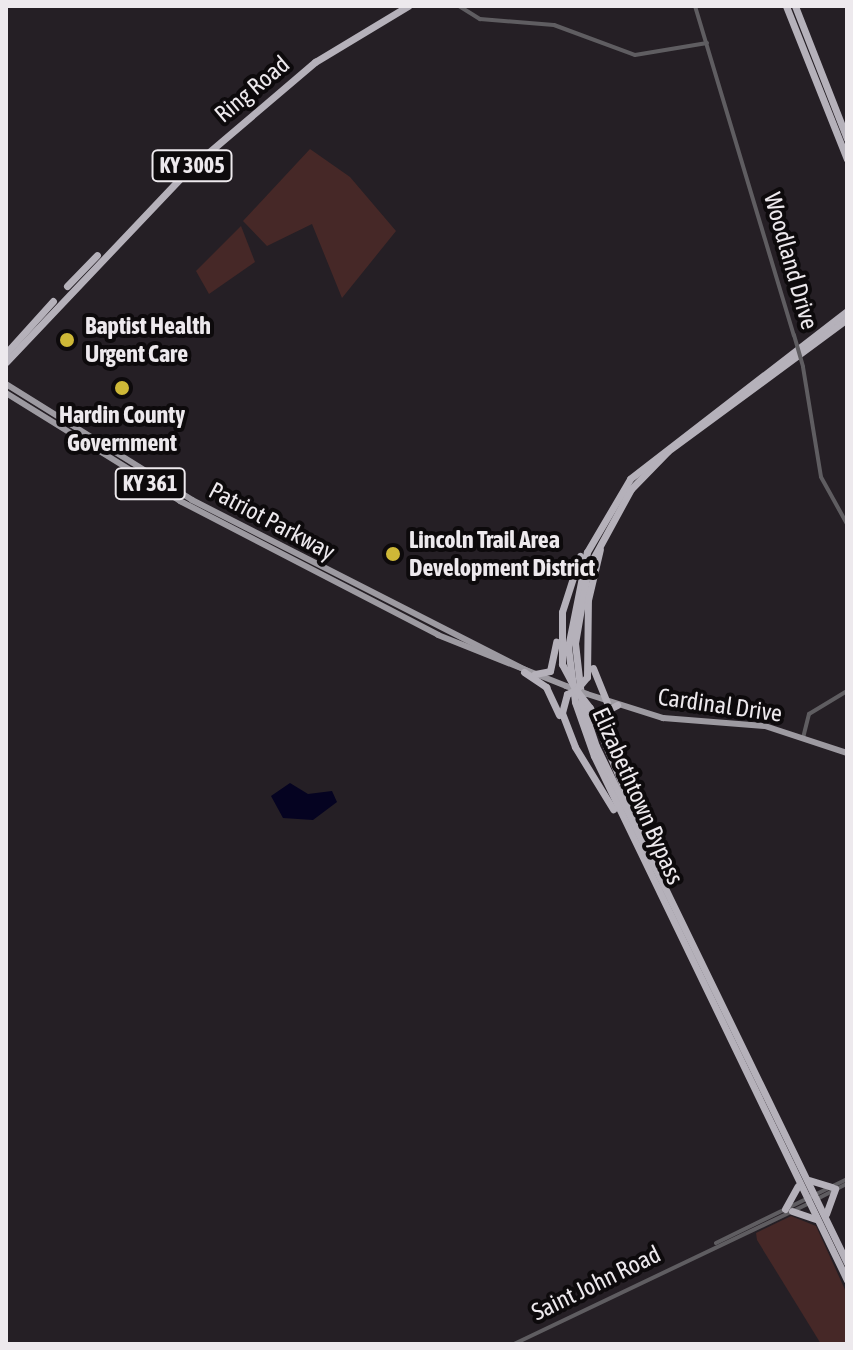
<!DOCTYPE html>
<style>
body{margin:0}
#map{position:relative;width:853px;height:1350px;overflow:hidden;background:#251f25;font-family:"Asap Condensed",sans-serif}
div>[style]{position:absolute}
.green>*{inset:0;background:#462827}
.water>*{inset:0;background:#050321}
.minor>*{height:4px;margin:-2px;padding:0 2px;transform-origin:2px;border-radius:2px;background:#5f5d61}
.major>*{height:6px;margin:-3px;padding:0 3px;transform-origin:3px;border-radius:3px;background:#9d9aa1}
.highway>*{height:7px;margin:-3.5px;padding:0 3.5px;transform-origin:3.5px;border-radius:3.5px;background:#b5b1ba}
.minor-bridge>*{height:4px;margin:-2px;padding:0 2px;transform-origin:2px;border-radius:2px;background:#5f5d61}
.major-bridge>*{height:6px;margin:-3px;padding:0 3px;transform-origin:3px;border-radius:3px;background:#9d9aa1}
.highway-bridge>*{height:7px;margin:-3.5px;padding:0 3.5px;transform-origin:3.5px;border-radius:3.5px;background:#b5b1ba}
.dots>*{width:22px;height:22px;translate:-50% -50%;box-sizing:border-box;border:4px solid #0d0a0c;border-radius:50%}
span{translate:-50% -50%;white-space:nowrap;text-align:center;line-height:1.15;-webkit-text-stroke:8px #0d0a0c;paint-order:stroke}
.shield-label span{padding:2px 6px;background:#0d0a0c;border:2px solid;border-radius:6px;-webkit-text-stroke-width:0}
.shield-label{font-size:22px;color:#ede9ed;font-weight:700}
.street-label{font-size:24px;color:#ede9ed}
.poi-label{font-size:24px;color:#ede9ed;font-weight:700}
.left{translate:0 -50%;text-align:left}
.frame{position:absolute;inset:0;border:8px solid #ede9ed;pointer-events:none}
</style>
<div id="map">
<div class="green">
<div style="clip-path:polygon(310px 149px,350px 177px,396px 231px,342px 298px,312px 224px,267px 246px,243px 221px)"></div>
<div style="clip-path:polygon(241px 226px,255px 262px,209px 294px,196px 271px)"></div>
<div style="clip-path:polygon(791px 1216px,816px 1226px,847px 1294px,847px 1344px,821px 1344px,757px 1240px,756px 1233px)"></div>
</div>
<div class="water">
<div style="clip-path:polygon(290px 783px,308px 794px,332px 791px,337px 802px,313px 820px,283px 818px,271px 796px)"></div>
</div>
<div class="minor">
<div style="left:459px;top:6px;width:25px;rotate:32deg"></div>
<div style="left:480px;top:19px;width:74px;rotate:4.6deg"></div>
<div style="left:554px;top:25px;width:86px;rotate:20.3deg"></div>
<div style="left:635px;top:55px;width:73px;rotate:-9.5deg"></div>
<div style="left:695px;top:6px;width:344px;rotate:73.3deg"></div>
<div style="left:803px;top:367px;width:111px;rotate:80.7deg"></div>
<div style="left:821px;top:477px;width:54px;rotate:61deg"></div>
<div style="left:803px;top:738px;width:25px;rotate:-76deg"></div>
<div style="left:809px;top:714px;width:44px;rotate:-31.2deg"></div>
<div style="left:817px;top:1199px;width:34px;rotate:-27deg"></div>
<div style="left:716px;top:1243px;width:146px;rotate:-26deg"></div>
<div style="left:514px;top:1344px;width:327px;rotate:-25.5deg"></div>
</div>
<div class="major">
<div style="left:6px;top:384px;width:219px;rotate:31.9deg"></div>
<div style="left:192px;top:500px;width:379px;rotate:27deg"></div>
<div style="left:6px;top:393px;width:205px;rotate:31.8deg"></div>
<div style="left:180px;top:501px;width:291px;rotate:27.4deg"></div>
<div style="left:438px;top:635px;width:138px;rotate:21.7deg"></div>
<div style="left:587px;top:694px;width:80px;rotate:17.5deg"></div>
<div style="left:663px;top:718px;width:102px;rotate:4.5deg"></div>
<div style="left:765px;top:726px;width:86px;rotate:18.2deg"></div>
</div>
<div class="highway">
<div style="left:786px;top:6px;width:165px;rotate:68.3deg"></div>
<div style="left:795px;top:6px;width:143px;rotate:68.6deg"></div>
<div style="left:67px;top:286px;width:43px;rotate:-45.9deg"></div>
<div style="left:847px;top:311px;width:274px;rotate:142.3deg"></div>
<div style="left:630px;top:479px;width:85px;rotate:120.5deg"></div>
<div style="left:587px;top:552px;width:97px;rotate:101.3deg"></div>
<div style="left:568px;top:647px;width:55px;rotate:82.7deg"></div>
<div style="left:575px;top:702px;width:57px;rotate:70.6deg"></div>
<div style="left:594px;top:756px;width:582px;rotate:64.23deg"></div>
<div style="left:847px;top:319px;width:222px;rotate:143.6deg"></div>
<div style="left:668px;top:451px;width:53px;rotate:134.2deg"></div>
<div style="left:631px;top:489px;width:90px;rotate:118.6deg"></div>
<div style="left:588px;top:568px;width:76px;rotate:99.8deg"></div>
<div style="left:575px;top:643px;width:61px;rotate:83.5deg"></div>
<div style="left:582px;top:704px;width:44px;rotate:71.6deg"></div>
<div style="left:596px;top:746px;width:575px;rotate:64.1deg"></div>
<div style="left:6px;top:353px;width:70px;rotate:-47.9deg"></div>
<div style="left:6px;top:362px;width:265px;rotate:-46.5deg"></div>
<div style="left:188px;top:170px;width:167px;rotate:-40.4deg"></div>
<div style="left:315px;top:62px;width:109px;rotate:-31.1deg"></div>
<div style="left:562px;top:664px;width:52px;rotate:-90deg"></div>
<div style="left:562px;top:612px;width:59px;rotate:-72.2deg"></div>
<div style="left:593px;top:668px;width:37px;rotate:68deg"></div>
<div style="left:524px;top:672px;width:27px;rotate:34deg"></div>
<div style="left:546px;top:687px;width:31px;rotate:65deg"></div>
<div style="left:535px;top:674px;width:15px;rotate:-11deg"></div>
<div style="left:550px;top:671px;width:30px;rotate:-78deg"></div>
<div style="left:587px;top:677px;width:77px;rotate:-89.3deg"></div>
<div style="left:588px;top:600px;width:52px;rotate:-76.8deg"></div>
<div style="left:567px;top:694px;width:20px;rotate:105deg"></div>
<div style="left:562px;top:713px;width:36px;rotate:69deg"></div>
<div style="left:575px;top:747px;width:73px;rotate:58.5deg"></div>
<div style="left:590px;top:708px;width:134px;rotate:67.1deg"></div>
<div style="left:604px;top:730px;width:18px;rotate:-90deg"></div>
<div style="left:604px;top:712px;width:15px;rotate:-28deg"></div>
<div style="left:809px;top:1180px;width:24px;rotate:17deg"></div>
<div style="left:785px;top:1209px;width:26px;rotate:-61deg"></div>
<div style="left:792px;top:1211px;width:24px;rotate:19deg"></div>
<div style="left:826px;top:1214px;width:27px;rotate:-70deg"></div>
</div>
<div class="minor-bridge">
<div style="left:794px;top:335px;width:33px;rotate:74deg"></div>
</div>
<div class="major-bridge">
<div style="left:566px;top:686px;width:22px;rotate:21deg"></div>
</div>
<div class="highway-bridge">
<div style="left:562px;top:664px;width:30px;rotate:62deg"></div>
<div style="left:576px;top:690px;width:17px;rotate:-50deg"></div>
<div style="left:567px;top:694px;width:10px;rotate:-24deg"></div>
<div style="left:576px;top:690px;width:23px;rotate:52deg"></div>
</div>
<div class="dots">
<div style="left:67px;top:340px;background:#ceb837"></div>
<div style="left:122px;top:388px;background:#ceb837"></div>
<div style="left:393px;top:554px;background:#ceb837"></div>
</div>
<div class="shield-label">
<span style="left:192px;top:166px">KY 3005</span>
<span style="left:150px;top:484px">KY 361</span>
</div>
<div class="street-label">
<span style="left:252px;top:89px;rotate:-40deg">Ring Road</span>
<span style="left:791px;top:261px;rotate:74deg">Woodland Drive</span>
<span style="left:272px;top:521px;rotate:28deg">Patriot Parkway</span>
<span style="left:720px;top:705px;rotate:8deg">Cardinal Drive</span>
<span style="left:638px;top:796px;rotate:66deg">Elizabethtown Bypass</span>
<span style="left:596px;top:1283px;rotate:-26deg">Saint John Road</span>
</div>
<div class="poi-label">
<span class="left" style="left:85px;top:340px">Baptist Health<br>Urgent Care</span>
<span style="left:122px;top:429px">Hardin County<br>Government</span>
<span class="left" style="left:409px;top:554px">Lincoln Trail Area<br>Development District</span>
</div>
<div class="frame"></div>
</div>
